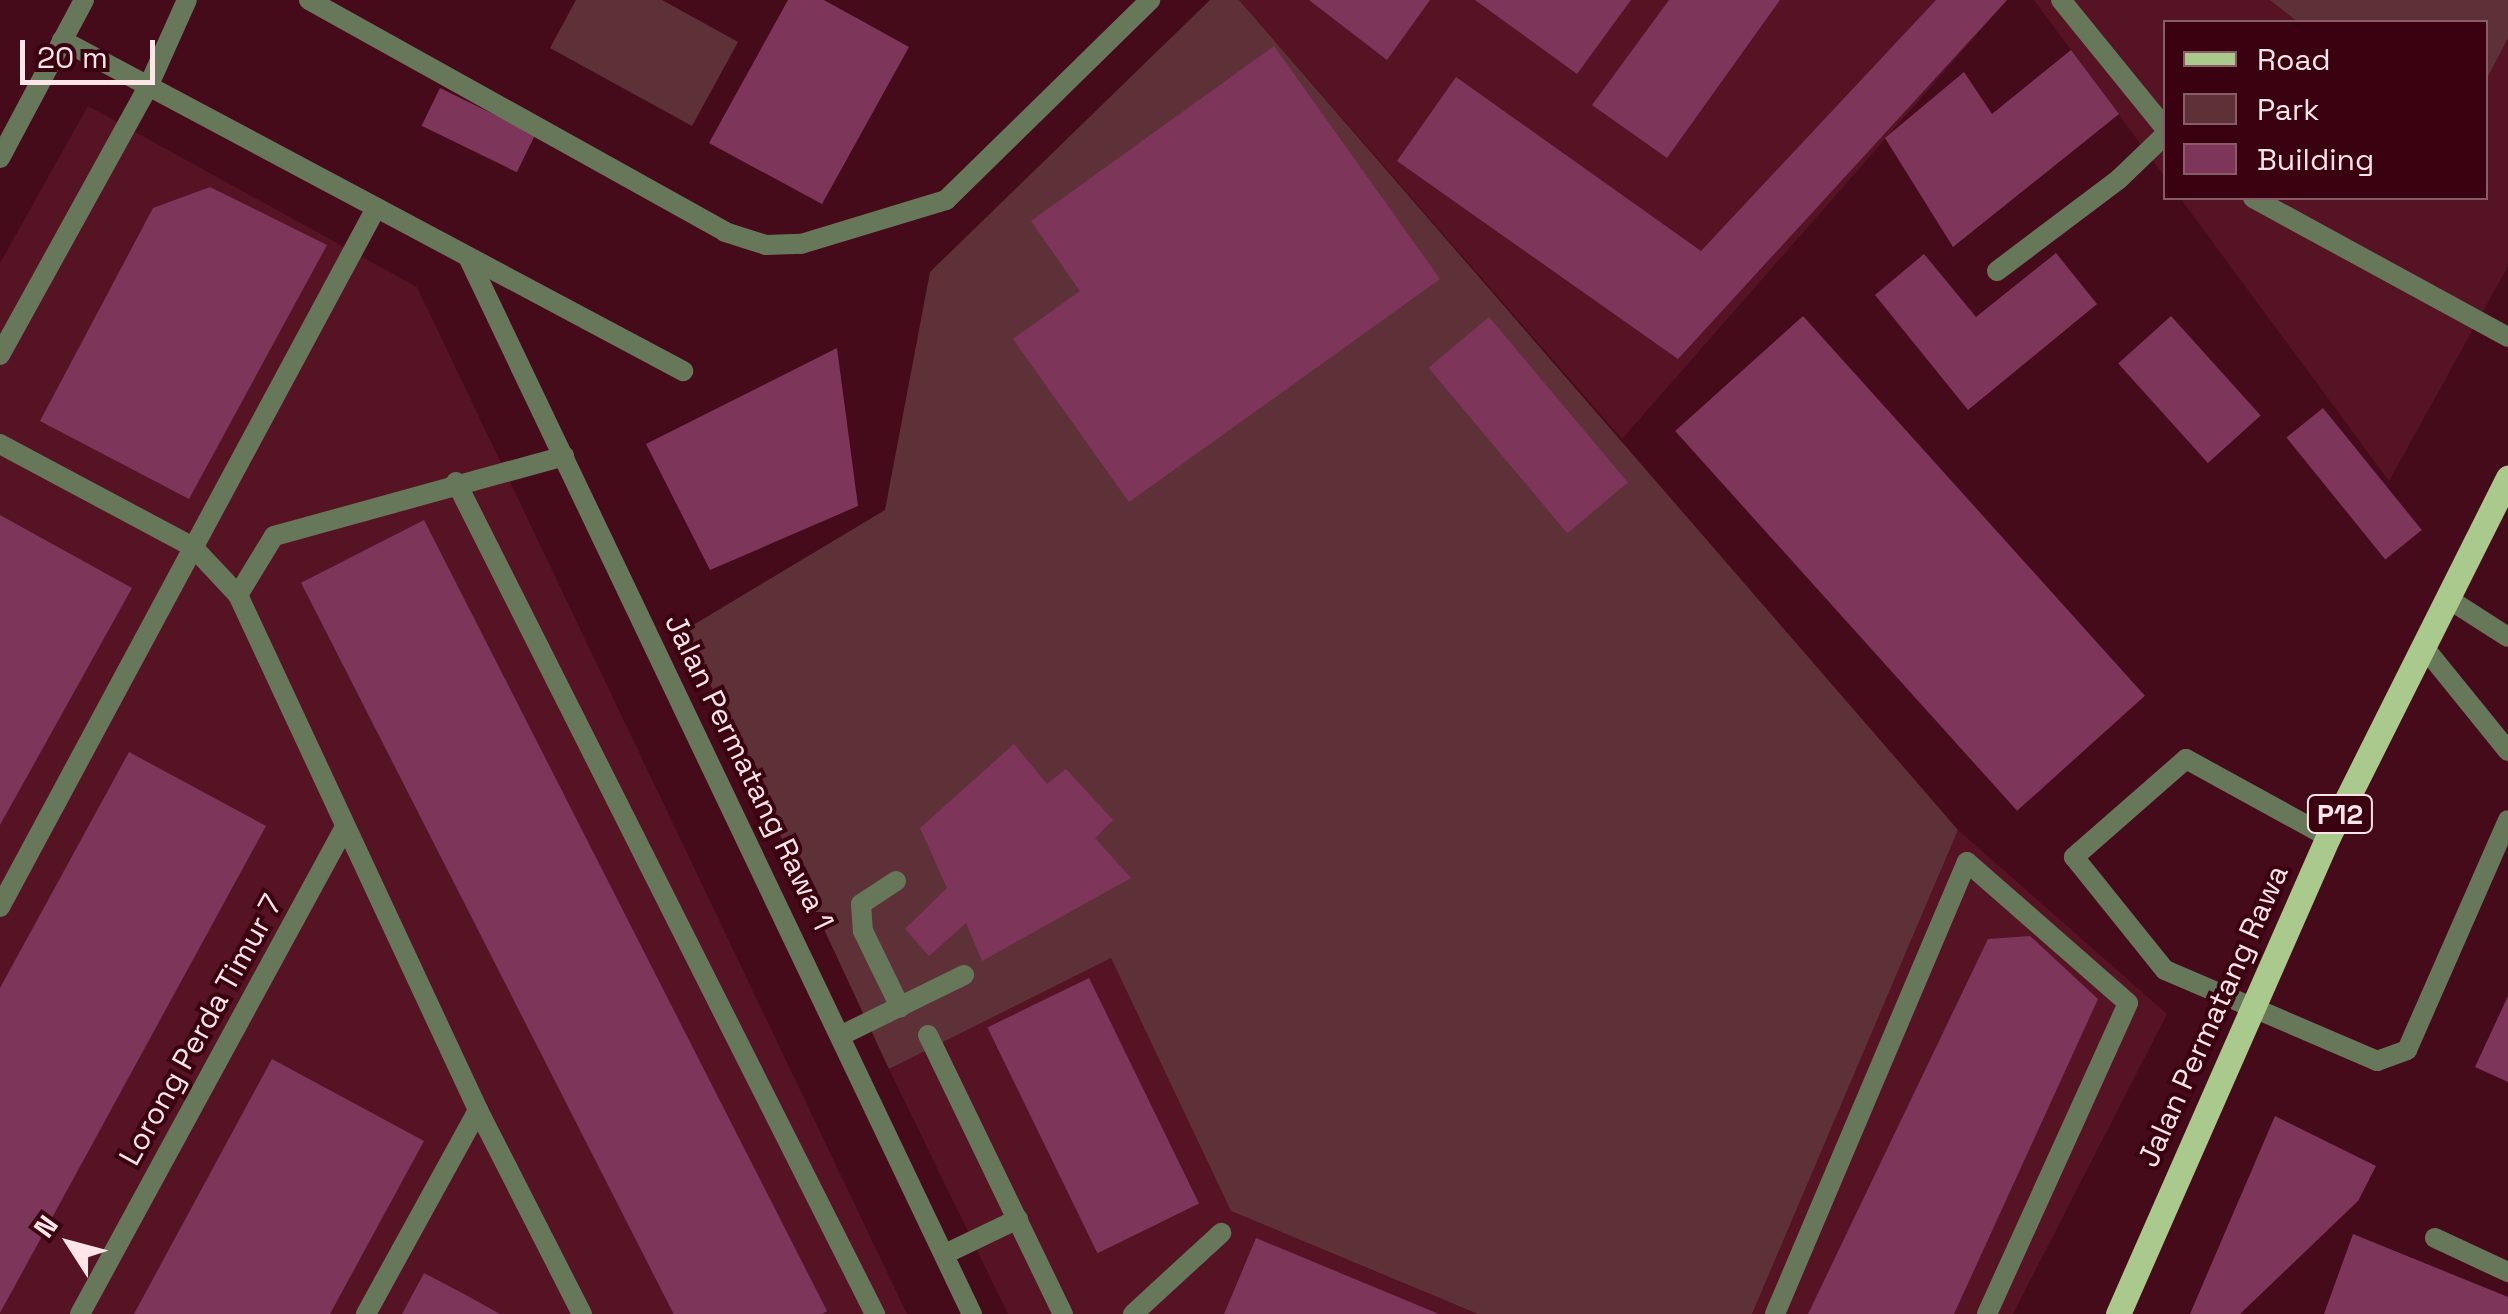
<!DOCTYPE html>
<style>
body{margin:0}
#map{position:relative;width:2508px;height:1314px;overflow:hidden;background:#460b1a;font-family:"Space Grotesk",sans-serif}
div>[style]{position:absolute}
.built>*{inset:0;background:#551324}
.green>*{inset:0;background:#5e3138}
.building>*{inset:0;background:#7d365a;transform-origin:0 0}
.service>*{height:20px;margin:-10px;padding:0 10px;transform-origin:10px;border-radius:10px;background:#67775a}
.minor>*{height:20px;margin:-10px;padding:0 10px;transform-origin:10px;border-radius:10px;background:#67775a}
.primary>*{height:25px;margin:-12.5px;padding:0 12.5px;transform-origin:12.5px;border-radius:12.5px;background:#aaca8d}
span{translate:-50% -50%;white-space:nowrap;text-align:center;line-height:1.15;-webkit-text-stroke:8px #3a0111;paint-order:stroke}
.shield-label span{padding:2px 8px;background:#3a0111;border:2px solid;border-radius:8px;-webkit-text-stroke-width:0}
.shield-label{font-size:28px;color:#fde5e8;font-weight:700}
.street-label{font-size:30px;color:#fde5e8}
.legend{position:absolute;left:2163px;top:20px;width:325px;height:180px;box-sizing:border-box;background:#3a0111;border:2px solid #885c67;margin:0;padding:12px 18px;list-style:none;font-size:30px;color:#fde5e8}
.legend li{display:flex;align-items:center;gap:20px;height:50px}
.legend b{width:50px;border:2px solid #885c67}
.north{position:absolute;left:20px;top:1194px;width:100px;height:100px;-webkit-text-stroke:8px #3a0111;paint-order:stroke;rotate:306deg;font-size:28px;font-weight:700;line-height:40px;text-align:center;color:#fde5e8}
.north::after{content:'';display:block;margin:auto;width:35px;height:45px;background:#fde5e8;clip-path:polygon(50% 0,100% 100%,50% 72%,0 100%)}
.scale{position:absolute;left:20px;top:40px;width:135px;height:45px;box-sizing:border-box;border:5px solid #fde5e8;border-top:0;padding-left:12px;font-size:30px;line-height:35px;white-space:nowrap;color:#fde5e8;-webkit-text-stroke:8px #3a0111;paint-order:stroke}
</style>
<div id="map">
<div class="built">
<div style="clip-path:polygon(1239px 0,2007px 0,1622px 439px)"></div>
<div style="clip-path:polygon(2034px 0,2508px 0,2508px 266px,2389px 481px,2180px 198px,2486px 198px,2486px 22px,2166px 22px,2165px 177px)"></div>
<div style="clip-path:polygon(88px 106px,417px 287px,907px 1314px,0 1314px,0 263px)"></div>
<div style="clip-path:polygon(1958px 830px,2167px 1014px,2013px 1314px,1752px 1314px)"></div>
<div style="clip-path:polygon(1111px 958px,1231px 1211px,1478px 1314px,1008px 1314px,889px 1069px)"></div>
</div>
<div class="green">
<div style="clip-path:polygon(576px 0,662px 0,738px 42px,692px 126px,550px 48px)"></div>
<div style="clip-path:polygon(1210px 0,1239px 0,1958px 830px,1752px 1314px,1478px 1314px,1231px 1211px,1111px 958px,889px 1069px,685px 630px,885px 510px,930px 272px)"></div>
<div style="clip-path:polygon(2270px 0,2508px 0,2508px 38px,2486px 80px,2486px 22px,2298px 22px)"></div>
</div>
<div class="building">
<div style="clip-path:polygon(788px 0,824px 0,909px 47px,822px 204px,709px 143px)"></div>
<div style="clip-path:polygon(1309px 0,1430px 0,1387px 60px)"></div>
<div style="clip-path:polygon(1475px 0,1631px 0,1577px 74px)"></div>
<div style="clip-path:polygon(1669px 0,1780px 0,1667px 158px,1592px 105px)"></div>
<div style="clip-path:polygon(1936px 0,2007px 0,1678px 359px,1397px 161px,1456px 77px,1701px 251px)"></div>
<div style="clip-path:polygon(1274px 46px,1440px 279px,1129px 502px,1013px 339px,1080px 291px,1031px 221px)"></div>
<div style="clip-path:polygon(2071px 50px,2119px 114px,1953px 247px,1885px 138px,1964px 72px,1992px 114px)"></div>
<div style="left:440px;top:88px;width:106px;height:42px;rotate:26deg"></div>
<div style="clip-path:polygon(210px 187px,327px 245px,189px 499px,40px 421px,153px 208px)"></div>
<div style="clip-path:polygon(2056px 253px,2097px 304px,1968px 410px,1875px 295px,1924px 254px,1976px 317px)"></div>
<div style="left:1803px;top:316px;width:511px;height:172px;rotate:48deg"></div>
<div style="left:2171px;top:316px;width:134px;height:71px;rotate:48deg"></div>
<div style="left:1489px;top:317px;width:216px;height:79px;rotate:50deg"></div>
<div style="clip-path:polygon(837px 348px,858px 506px,710px 570px,646px 444px)"></div>
<div style="left:2323px;top:408px;width:157px;height:47px;rotate:51deg"></div>
<div style="clip-path:polygon(0 515px,132px 588px,0 825px)"></div>
<div style="left:424px;top:520px;width:888px;height:138px;rotate:63deg"></div>
<div style="clip-path:polygon(1014px 744px,1047px 784px,1066px 769px,1113px 820px,1095px 838px,1131px 878px,982px 961px,966px 923px,929px 956px,905px 929px,947px 888px,920px 828px)"></div>
<div style="clip-path:polygon(129px 752px,266px 826px,0 1313px,0 988px)"></div>
<div style="clip-path:polygon(2030px 936px,2098px 999px,1954px 1314px,1808px 1314px,1988px 939px)"></div>
<div style="left:1089px;top:978px;width:251px;height:113px;rotate:64deg"></div>
<div style="clip-path:polygon(2508px 996px,2508px 1082px,2475px 1067px)"></div>
<div style="clip-path:polygon(272px 1059px,424px 1141px,330px 1314px,134px 1314px)"></div>
<div style="clip-path:polygon(2275px 1116px,2376px 1166px,2358px 1201px,2240px 1314px,2190px 1314px)"></div>
<div style="clip-path:polygon(2353px 1234px,2508px 1297px,2508px 1314px,2324px 1314px)"></div>
<div style="clip-path:polygon(1256px 1238px,1439px 1314px,1224px 1314px)"></div>
<div style="clip-path:polygon(424px 1273px,464px 1294px,500px 1314px,402px 1314px)"></div>
</div>
<div class="service">
<div style="left:309px;top:0;width:476px;rotate:29.1deg"></div>
<div style="left:725px;top:232px;width:43px;rotate:17.6deg"></div>
<div style="left:766px;top:245px;width:35px;rotate:-2deg"></div>
<div style="left:801px;top:244px;width:152px;rotate:-16.9deg"></div>
<div style="left:946px;top:200px;width:286px;rotate:-44.4deg"></div>
<div style="left:2061px;top:0;width:166px;rotate:50.9deg"></div>
<div style="left:2253px;top:198px;width:290px;rotate:28.6deg"></div>
<div style="left:1997px;top:271px;width:153px;rotate:-37deg"></div>
<div style="left:2119px;top:179px;width:65px;rotate:-43.8deg"></div>
<div style="left:238px;top:595px;width:69px;rotate:-58.6deg"></div>
<div style="left:274px;top:536px;width:301px;rotate:-15.4deg"></div>
<div style="left:2447px;top:598px;width:72px;rotate:32.6deg"></div>
<div style="left:2423px;top:646px;width:135px;rotate:51deg"></div>
<div style="left:2328px;top:837px;width:162px;rotate:-151.2deg"></div>
<div style="left:2186px;top:759px;width:149px;rotate:138.8deg"></div>
<div style="left:2074px;top:857px;width:145px;rotate:51.2deg"></div>
<div style="left:2165px;top:970px;width:231px;rotate:23.2deg"></div>
<div style="left:2377px;top:1061px;width:32px;rotate:-20deg"></div>
<div style="left:2407px;top:1050px;width:251px;rotate:-66.3deg"></div>
<div style="left:896px;top:881px;width:42px;rotate:146.7deg"></div>
<div style="left:861px;top:904px;width:27px;rotate:86deg"></div>
<div style="left:863px;top:931px;width:85px;rotate:64deg"></div>
<div style="left:0;top:907px;width:794px;rotate:-61.72deg"></div>
<div style="left:842px;top:1035px;width:136px;rotate:-26.2deg"></div>
<div style="left:2435px;top:1238px;width:81px;rotate:25deg"></div>
<div style="left:366px;top:1314px;width:233px;rotate:-61.2deg"></div>
<div style="left:1133px;top:1314px;width:120px;rotate:-42.6deg"></div>
<div style="left:1775px;top:1314px;width:491px;rotate:-67deg"></div>
<div style="left:1967px;top:862px;width:214px;rotate:41.2deg"></div>
</div>
<div class="minor">
<div style="left:62px;top:40px;width:704px;rotate:28.06deg"></div>
<div style="left:0;top:158px;width:179px;rotate:-62deg"></div>
<div style="left:468px;top:257px;width:1171px;rotate:64.51deg"></div>
<div style="left:0;top:355px;width:306px;rotate:-61.1deg"></div>
<div style="left:148px;top:87px;width:95px;rotate:-65.9deg"></div>
<div style="left:0;top:444px;width:219px;rotate:28.1deg"></div>
<div style="left:193px;top:547px;width:66px;rotate:46.8deg"></div>
<div style="left:238px;top:595px;width:568px;rotate:65.01deg"></div>
<div style="left:478px;top:1110px;width:229px;rotate:63deg"></div>
<div style="left:456px;top:482px;width:932px;rotate:63.27deg"></div>
<div style="left:928px;top:1035px;width:310px;rotate:64.2deg"></div>
<div style="left:945px;top:1254px;width:81px;rotate:-25.6deg"></div>
<div style="left:80px;top:1314px;width:554px;rotate:-61.45deg"></div>
<div style="left:1987px;top:1314px;width:341px;rotate:-65.6deg"></div>
</div>
<div class="primary">
<div style="left:2118px;top:1314px;width:521px;rotate:-66.24deg"></div>
<div style="left:2328px;top:837px;width:402px;rotate:-63.4deg"></div>
</div>
<div class="shield-label">
<span style="left:2340px;top:814px">P12</span>
</div>
<div class="street-label">
<span style="left:749px;top:772px;rotate:64deg">Jalan Permatang Rawa 1</span>
<span style="left:2213px;top:1016px;rotate:-66deg">Jalan Permatang Rawa</span>
<span style="left:201px;top:1030px;rotate:-61deg">Lorong Perda Timur 7</span>
</div>
<ul class="legend">
<li><b style="height:12px;background:#aaca8d"></b>Road</li>
<li><b style="height:28px;background:#5e3138"></b>Park</li>
<li><b style="height:28px;background:#7d365a"></b>Building</li>
</ul>
<div class="north">N</div>
<div class="scale">20 m</div>
</div>
